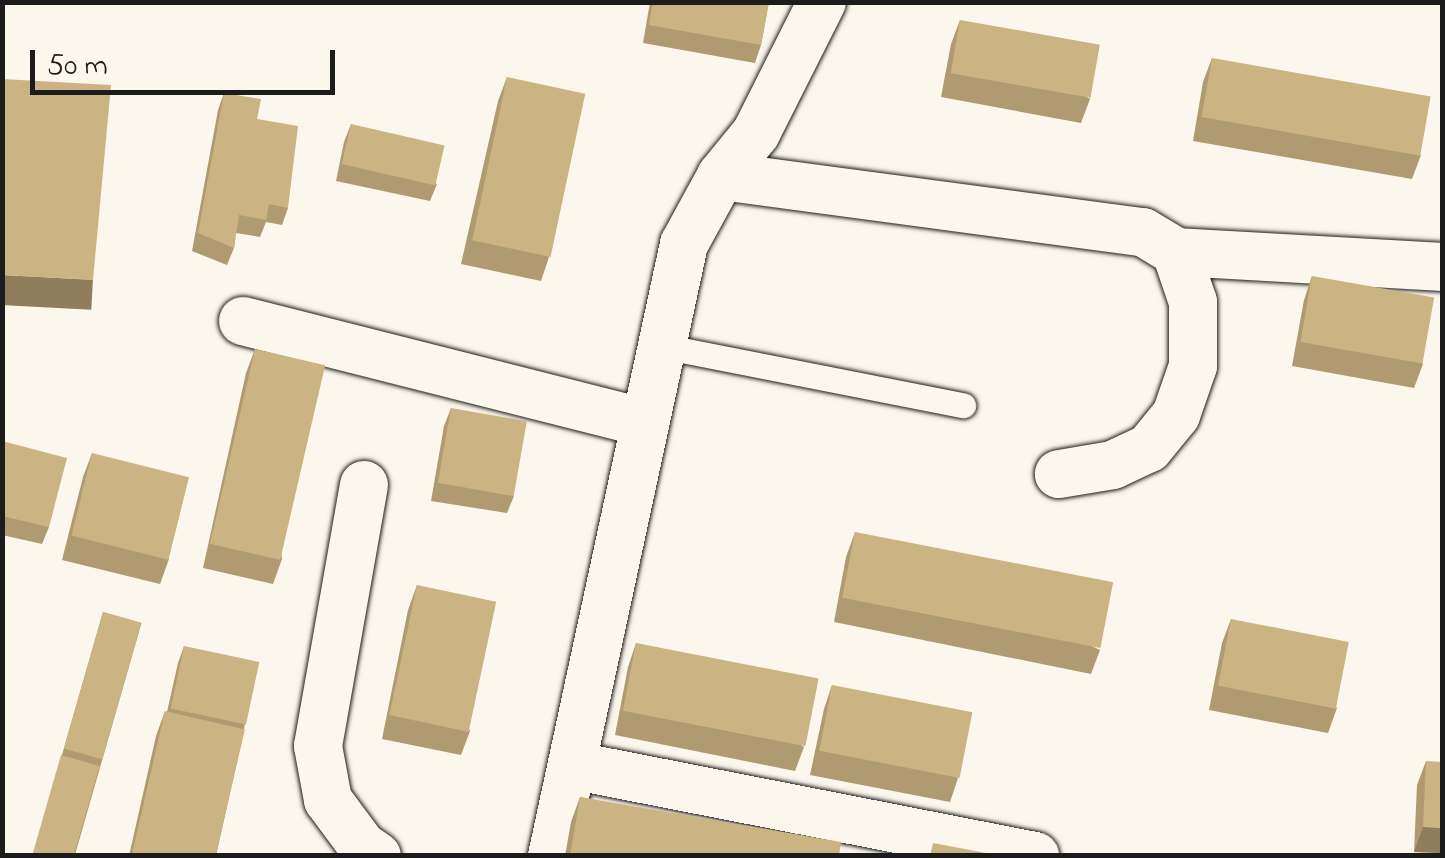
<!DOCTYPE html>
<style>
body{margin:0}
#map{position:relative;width:1445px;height:858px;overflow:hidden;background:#fbf7ec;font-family:"Indie Flower",sans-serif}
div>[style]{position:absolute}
.roads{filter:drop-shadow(0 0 2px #1c1c1c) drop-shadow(0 0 2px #1c1c1c)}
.service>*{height:25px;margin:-12.5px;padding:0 12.5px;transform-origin:12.5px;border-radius:12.5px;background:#fbf7ec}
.minor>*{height:48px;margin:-24px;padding:0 24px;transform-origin:24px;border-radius:24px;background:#fbf7ec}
.wall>*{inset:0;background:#af9a71;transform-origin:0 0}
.shaded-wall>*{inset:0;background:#8f7d5c;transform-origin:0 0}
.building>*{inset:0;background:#ccb383;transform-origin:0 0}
span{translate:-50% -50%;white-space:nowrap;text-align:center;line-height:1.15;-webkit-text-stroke:10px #fbf7ec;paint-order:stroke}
.frame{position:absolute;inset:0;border:5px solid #1c1c1c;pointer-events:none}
.scale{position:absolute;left:30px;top:50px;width:305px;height:45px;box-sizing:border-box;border:5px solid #1c1c1c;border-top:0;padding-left:12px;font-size:30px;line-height:35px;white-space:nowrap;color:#1c1c1c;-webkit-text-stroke:8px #fbf7ec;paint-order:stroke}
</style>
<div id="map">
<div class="roads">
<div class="service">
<div style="left:661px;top:346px;width:308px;rotate:11.1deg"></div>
</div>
<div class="minor">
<div style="left:721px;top:176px;width:426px;rotate:7.6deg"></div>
<div style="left:1143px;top:232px;width:39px;rotate:31deg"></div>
<div style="left:1176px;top:252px;width:53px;rotate:71.2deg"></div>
<div style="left:1193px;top:302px;width:64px;rotate:90deg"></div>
<div style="left:1193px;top:366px;width:52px;rotate:109.1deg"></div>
<div style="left:1176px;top:415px;width:43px;rotate:129.3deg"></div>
<div style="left:1149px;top:448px;width:40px;rotate:155deg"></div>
<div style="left:1113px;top:465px;width:55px;rotate:170.5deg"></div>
<div style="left:1176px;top:252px;width:266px;rotate:3.2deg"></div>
<div style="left:243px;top:321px;width:413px;rotate:14.2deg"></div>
<div style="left:364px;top:485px;width:265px;rotate:100deg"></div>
<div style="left:318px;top:746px;width:55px;rotate:79.5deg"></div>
<div style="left:328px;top:800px;width:57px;rotate:53.5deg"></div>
<div style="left:362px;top:846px;width:18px;rotate:34deg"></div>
<div style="left:576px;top:766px;width:468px;rotate:11.1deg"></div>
<div style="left:552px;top:856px;width:626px;rotate:-77.83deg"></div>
<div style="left:684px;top:244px;width:77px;rotate:-61.4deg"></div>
<div style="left:721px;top:176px;width:55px;rotate:-50.9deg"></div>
<div style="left:756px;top:133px;width:147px;rotate:-63.3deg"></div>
</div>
</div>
<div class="wall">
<div style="clip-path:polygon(650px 2px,769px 2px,761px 45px,755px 63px,643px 43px)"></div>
<div style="clip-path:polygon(960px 20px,1090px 99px,1081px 123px,941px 97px,951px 44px)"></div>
<div style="clip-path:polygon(1212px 58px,1421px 155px,1412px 179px,1193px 141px,1203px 82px)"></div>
<div style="clip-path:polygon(507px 77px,549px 257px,541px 281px,461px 264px,498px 101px)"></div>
<div style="clip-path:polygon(224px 93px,257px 119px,288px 208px,282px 225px,266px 222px,260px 237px,236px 233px,234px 248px,227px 265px,192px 251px,218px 110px)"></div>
<div style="clip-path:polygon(351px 124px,437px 184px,430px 201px,336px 181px,344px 142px)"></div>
<div style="clip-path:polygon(1312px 276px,1423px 364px,1414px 388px,1292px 366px,1304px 300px)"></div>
<div style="clip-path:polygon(255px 349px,282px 559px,273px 584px,203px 568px,246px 373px)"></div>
<div style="clip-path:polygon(451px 408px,514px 496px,507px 513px,431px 501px,444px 426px)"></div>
<div style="clip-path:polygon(2px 441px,49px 527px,42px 544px,2px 535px)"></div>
<div style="clip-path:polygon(92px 453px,169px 559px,160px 584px,62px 560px,83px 477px)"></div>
<div style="clip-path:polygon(855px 532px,1100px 650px,1091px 674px,834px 622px,846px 557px)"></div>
<div style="clip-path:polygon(417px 585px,470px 731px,461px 755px,382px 739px,408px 610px)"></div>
<div style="clip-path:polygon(1442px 599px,1442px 672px,1440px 672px)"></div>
<div style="left:103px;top:612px;width:40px;height:255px;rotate:16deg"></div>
<div style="clip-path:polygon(1231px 619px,1337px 708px,1328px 733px,1209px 710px,1222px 643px)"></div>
<div style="clip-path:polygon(636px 643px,804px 747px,795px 771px,615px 735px,628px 667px)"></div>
<div style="clip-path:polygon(184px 646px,245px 724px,216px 856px,129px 856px,156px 736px,165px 711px,167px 712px,178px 663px)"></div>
<div style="clip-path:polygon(832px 685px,958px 778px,950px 802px,810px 775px,824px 709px)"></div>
<div style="clip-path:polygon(1426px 761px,1442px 853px,1414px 852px,1417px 785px)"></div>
<div style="clip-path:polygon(580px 797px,839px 856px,565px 856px,571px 822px)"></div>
</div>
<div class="shaded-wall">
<div style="left:2px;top:275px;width:91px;height:30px;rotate:3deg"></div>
<div style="clip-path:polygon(1423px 827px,1442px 828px,1442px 853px,1414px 852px)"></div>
</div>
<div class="building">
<div style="clip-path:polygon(653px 2px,769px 2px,761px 45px,649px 25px)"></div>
<div style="left:960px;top:20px;width:142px;height:54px;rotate:10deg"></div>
<div style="left:1212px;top:58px;width:222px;height:60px;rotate:10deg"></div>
<div style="left:507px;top:77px;width:80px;height:167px;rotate:12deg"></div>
<div style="clip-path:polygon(2px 79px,111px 85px,93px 280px,2px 275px)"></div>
<div style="clip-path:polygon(224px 93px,261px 99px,257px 119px,298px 126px,288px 208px,269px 204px,266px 220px,239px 215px,234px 248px,198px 233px)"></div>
<div style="left:351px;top:124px;width:96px;height:41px;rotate:13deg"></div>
<div style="left:1312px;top:276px;width:124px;height:67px;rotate:10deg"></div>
<div style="left:255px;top:349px;width:72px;height:200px;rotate:13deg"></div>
<div style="left:451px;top:408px;width:77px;height:76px;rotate:10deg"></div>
<div style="clip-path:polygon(2px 441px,67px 458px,49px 527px,2px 516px)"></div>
<div style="left:92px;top:453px;width:100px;height:85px;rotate:14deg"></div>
<div style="left:855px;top:532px;width:263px;height:67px;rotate:11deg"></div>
<div style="left:417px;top:585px;width:81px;height:133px;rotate:12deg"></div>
<div style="left:103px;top:612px;width:40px;height:142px;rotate:16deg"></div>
<div style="left:1231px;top:619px;width:120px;height:68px;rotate:11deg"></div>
<div style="left:636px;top:643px;width:186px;height:69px;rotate:11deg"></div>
<div style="left:184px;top:646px;width:77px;height:64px;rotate:12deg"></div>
<div style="left:832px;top:685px;width:143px;height:67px;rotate:11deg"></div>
<div style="left:165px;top:711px;width:82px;height:149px;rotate:13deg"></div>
<div style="left:61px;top:755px;width:40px;height:105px;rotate:16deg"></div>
<div style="clip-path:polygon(1426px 761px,1442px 762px,1442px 828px,1423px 827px)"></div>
<div style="clip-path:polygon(580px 797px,841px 842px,839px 856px,570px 856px)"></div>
<div style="clip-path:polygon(933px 843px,986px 853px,985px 856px,930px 856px)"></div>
</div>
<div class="frame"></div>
<div class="scale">50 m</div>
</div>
